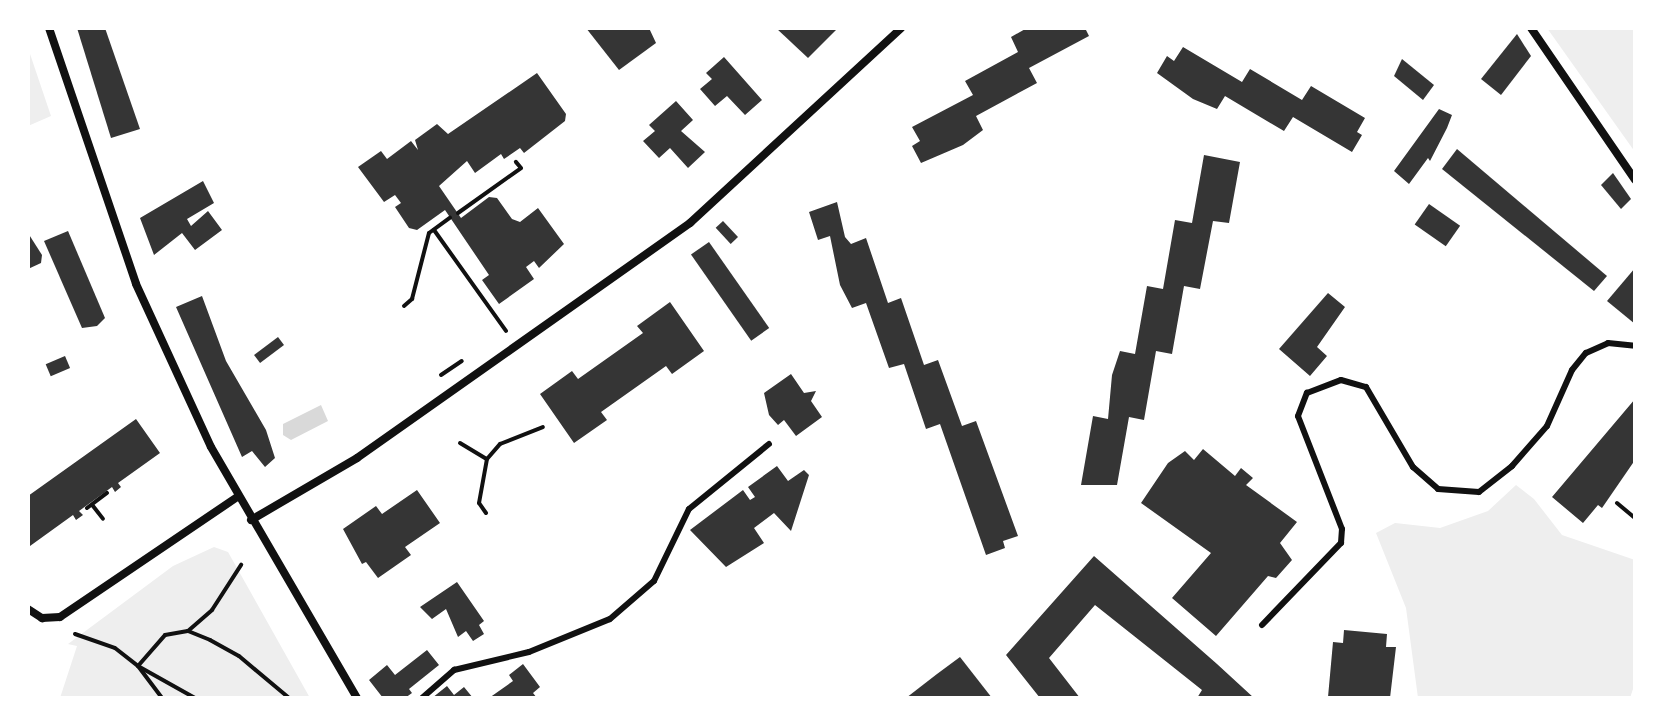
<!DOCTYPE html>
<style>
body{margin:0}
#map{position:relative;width:1663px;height:726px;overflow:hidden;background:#fff;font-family:Ubuntu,sans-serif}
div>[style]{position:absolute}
.green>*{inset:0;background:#eee}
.water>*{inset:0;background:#d9d9d9}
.building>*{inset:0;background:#353535;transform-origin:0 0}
.path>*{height:4px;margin:-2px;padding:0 2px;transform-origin:2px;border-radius:2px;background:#111}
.service>*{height:6px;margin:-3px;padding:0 3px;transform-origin:3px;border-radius:3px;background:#111}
.minor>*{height:8px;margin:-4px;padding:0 4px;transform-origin:4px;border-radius:4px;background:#111}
span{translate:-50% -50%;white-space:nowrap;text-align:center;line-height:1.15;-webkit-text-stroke:8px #fff;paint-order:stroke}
.frame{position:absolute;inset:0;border:30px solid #fff;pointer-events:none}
</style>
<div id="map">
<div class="green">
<div style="clip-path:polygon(1547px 28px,1635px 28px,1635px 152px)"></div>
<div style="clip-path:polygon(28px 48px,51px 116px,28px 126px)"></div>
<div style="clip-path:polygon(1516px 485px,1534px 499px,1562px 535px,1635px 560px,1635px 683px,1630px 698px,1418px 698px,1406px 608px,1376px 533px,1395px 523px,1440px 528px,1488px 511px)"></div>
<div style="clip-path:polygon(214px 547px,228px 552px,310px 698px,60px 698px,77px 646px,68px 644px,173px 566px)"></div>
</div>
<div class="water">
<div style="clip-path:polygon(321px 405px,328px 421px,291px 440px,283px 435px,283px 424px)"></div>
</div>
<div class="building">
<div style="clip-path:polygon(77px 28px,105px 28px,140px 129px,111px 138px)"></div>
<div style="clip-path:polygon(586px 28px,649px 28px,656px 43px,619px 70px)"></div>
<div style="clip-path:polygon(776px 28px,838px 28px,808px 58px)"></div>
<div style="clip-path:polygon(1027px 28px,1085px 28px,1089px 36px,1029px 68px,1037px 83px,976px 116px,983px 130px,963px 145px,921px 163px,912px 146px,920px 141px,912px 127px,973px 95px,965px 81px,1018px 52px,1011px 37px)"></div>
<div style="clip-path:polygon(1517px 34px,1531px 56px,1501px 95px,1481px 79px)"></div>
<div style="clip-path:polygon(1183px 47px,1242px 82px,1250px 69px,1302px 100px,1311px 86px,1365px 118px,1357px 132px,1362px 135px,1352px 152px,1293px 117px,1284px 131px,1225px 96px,1217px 109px,1193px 99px,1157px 73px,1167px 56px,1174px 61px)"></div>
<div style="clip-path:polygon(724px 57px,762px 100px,745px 115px,727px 96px,715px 106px,700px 89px,712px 79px,706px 73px)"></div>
<div style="clip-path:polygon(1402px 59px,1434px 85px,1423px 100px,1394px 76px)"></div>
<div style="clip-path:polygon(537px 73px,566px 114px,565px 121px,524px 153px,520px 148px,504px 159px,501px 154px,475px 173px,467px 161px,439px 186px,461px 218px,489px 197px,497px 198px,512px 219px,520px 222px,538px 208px,564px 244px,539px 268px,534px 261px,526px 267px,534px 279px,499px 304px,482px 280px,489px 275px,445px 210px,417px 230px,409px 228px,395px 207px,401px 203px,395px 195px,384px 202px,358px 167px,381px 151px,387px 159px,411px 141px,418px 150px,415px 140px,437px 124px,448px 134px)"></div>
<div style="clip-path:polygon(676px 101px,693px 120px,681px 131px,705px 152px,688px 168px,670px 148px,659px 158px,643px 141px,655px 131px,649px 125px)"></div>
<div style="clip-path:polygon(1439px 109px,1452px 115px,1447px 128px,1430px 161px,1428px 158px,1409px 184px,1394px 171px)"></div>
<div style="clip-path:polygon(1457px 149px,1607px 276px,1594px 291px,1442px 169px)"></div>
<div style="clip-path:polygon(1204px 155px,1240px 162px,1229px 223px,1213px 221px,1200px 289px,1184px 286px,1172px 354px,1156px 351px,1144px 420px,1129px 417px,1117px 485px,1081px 485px,1093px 416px,1108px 419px,1112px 375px,1120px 351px,1135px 354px,1147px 286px,1163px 289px,1175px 220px,1192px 223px)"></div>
<div style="clip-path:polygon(1613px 173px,1631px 199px,1621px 209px,1601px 185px)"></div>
<div style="clip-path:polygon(203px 181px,214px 203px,187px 219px,191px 226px,208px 211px,222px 230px,195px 250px,182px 233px,154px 255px,140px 218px)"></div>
<div style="clip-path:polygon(837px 202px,845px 237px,851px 244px,866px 238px,888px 303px,901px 298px,924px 365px,938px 360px,962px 426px,976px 421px,1018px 536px,1003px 541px,1005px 548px,986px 555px,940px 424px,926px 429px,904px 364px,889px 368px,866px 303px,852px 308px,840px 285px,830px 236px,818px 240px,809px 212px)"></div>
<div style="left:1429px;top:204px;width:38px;height:25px;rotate:35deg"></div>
<div style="left:723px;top:221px;width:22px;height:10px;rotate:47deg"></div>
<div style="clip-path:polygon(68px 231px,105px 318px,97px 326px,82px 328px,44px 241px)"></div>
<div style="clip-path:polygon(28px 233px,42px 255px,41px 263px,28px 269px)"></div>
<div style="left:709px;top:242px;width:105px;height:22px;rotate:55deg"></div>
<div style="clip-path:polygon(1635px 268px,1635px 324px,1607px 301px)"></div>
<div style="clip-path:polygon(1328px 293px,1345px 307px,1317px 347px,1327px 356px,1310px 376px,1279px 349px)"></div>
<div style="clip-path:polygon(202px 296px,226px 361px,266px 430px,275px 458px,265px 467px,252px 451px,242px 457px,176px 307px)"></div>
<div style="clip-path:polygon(670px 302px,704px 351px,672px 374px,666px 366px,601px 412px,607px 420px,574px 443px,540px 394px,572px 371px,578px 379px,643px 333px,637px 326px)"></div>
<div style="left:278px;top:337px;width:10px;height:30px;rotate:53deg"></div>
<div style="left:65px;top:356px;width:13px;height:21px;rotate:67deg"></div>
<div style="clip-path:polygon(791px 374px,804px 393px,816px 391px,811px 401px,822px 417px,796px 436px,784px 420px,778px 425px,769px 415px,764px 393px)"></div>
<div style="clip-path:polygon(1635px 399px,1635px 460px,1602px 508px,1598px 505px,1583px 523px,1552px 497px)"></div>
<div style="clip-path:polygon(136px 419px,160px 453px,118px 483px,121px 487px,115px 492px,112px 487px,79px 511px,83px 515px,76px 520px,73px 515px,30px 546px,28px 496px)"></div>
<div style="clip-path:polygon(1203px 449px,1235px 476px,1241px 468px,1253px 478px,1246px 485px,1297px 522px,1280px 543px,1292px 560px,1276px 578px,1268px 576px,1216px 636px,1172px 598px,1211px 553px,1141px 503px,1168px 463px,1185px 451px,1194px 460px)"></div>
<div style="clip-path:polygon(777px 466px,788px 481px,804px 470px,809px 475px,791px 531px,774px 513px,754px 528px,764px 543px,726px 567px,690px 530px,743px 490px,750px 500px,755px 497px,748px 487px)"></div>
<div style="clip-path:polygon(417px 490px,440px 523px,405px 547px,411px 555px,378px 578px,366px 562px,362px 564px,343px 529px,376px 506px,382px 514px)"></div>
<div style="clip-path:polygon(1094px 556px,1217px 664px,1254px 698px,1197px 698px,1202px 690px,1095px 605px,1049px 658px,1080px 698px,1040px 698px,1006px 655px)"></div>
<div style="clip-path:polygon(457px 582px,484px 621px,479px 625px,484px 634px,473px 641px,466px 631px,458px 637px,446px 609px,432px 619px,420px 607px)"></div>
<div style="clip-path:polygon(1344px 630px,1387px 634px,1386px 647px,1396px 647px,1390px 698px,1328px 697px,1333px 642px,1343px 643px)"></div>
<div style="clip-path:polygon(427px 650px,439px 665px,409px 689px,412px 693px,405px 698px,383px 698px,369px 680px,387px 665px,395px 675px)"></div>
<div style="clip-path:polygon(960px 657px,992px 698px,906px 698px,937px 674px)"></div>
<div style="clip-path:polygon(523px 664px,540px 687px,533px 693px,537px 698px,489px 698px,513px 681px,509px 675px)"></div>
<div style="clip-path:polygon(447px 686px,454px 695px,464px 687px,473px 698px,432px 698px)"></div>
</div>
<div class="path">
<div style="left:458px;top:213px;width:77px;rotate:-35.5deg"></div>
<div style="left:521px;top:168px;width:8px;rotate:-130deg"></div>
<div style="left:434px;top:230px;width:124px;rotate:54.5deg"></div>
<div style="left:404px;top:306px;width:11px;rotate:-41deg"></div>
<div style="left:412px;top:299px;width:68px;rotate:-75.6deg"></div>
<div style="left:429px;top:233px;width:26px;rotate:-36deg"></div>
<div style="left:441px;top:375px;width:25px;rotate:-34deg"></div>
<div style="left:460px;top:443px;width:31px;rotate:31deg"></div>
<div style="left:1617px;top:503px;width:23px;rotate:40deg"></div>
<div style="left:93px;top:506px;width:16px;rotate:52deg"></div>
<div style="left:87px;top:508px;width:25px;rotate:-37deg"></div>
<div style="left:486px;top:513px;width:12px;rotate:-125deg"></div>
<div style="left:479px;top:503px;width:45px;rotate:-79.7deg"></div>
<div style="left:487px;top:459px;width:20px;rotate:-49deg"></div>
<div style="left:500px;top:444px;width:46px;rotate:-21.6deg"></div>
<div style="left:188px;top:631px;width:32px;rotate:-41deg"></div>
<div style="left:212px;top:610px;width:54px;rotate:-57.2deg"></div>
<div style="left:75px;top:634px;width:42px;rotate:19.3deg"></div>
<div style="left:115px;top:648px;width:29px;rotate:38deg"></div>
<div style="left:138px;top:666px;width:40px;rotate:53deg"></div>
<div style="left:195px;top:698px;width:65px;rotate:-150.7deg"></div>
<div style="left:138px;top:666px;width:41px;rotate:-48.9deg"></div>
<div style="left:165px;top:635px;width:23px;rotate:-10deg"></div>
<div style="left:188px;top:631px;width:24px;rotate:22deg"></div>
<div style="left:210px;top:640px;width:33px;rotate:29deg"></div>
<div style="left:239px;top:656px;width:65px;rotate:40deg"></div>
</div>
<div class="service">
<div style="left:1262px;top:625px;width:114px;rotate:-46.1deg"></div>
<div style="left:1341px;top:543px;width:14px;rotate:-86deg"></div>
<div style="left:1342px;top:529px;width:121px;rotate:-111.3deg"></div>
<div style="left:1298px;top:416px;width:25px;rotate:-69deg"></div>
<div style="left:1307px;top:393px;width:36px;rotate:-21deg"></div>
<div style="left:1341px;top:380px;width:26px;rotate:16deg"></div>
<div style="left:1366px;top:387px;width:93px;rotate:59.6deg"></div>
<div style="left:1413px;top:467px;width:33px;rotate:41deg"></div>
<div style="left:1438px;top:489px;width:41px;rotate:4.2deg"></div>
<div style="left:1479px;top:492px;width:42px;rotate:-38.2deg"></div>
<div style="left:1512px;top:466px;width:53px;rotate:-48.8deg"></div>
<div style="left:1547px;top:426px;width:61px;rotate:-65.9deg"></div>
<div style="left:1572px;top:370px;width:22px;rotate:-51deg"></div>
<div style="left:1586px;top:353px;width:24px;rotate:-24deg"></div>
<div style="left:1608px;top:343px;width:27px;rotate:6deg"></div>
<div style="left:422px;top:698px;width:43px;rotate:-41.2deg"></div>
<div style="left:454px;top:670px;width:77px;rotate:-13.5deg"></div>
<div style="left:529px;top:652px;width:87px;rotate:-22.2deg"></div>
<div style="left:610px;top:619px;width:58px;rotate:-40.8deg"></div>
<div style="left:654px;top:581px;width:80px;rotate:-64.1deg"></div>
<div style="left:689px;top:509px;width:103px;rotate:-39.1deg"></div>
</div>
<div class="minor">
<div style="left:49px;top:28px;width:270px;rotate:71.2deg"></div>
<div style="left:136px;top:284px;width:179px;rotate:65.3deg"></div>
<div style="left:211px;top:447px;width:290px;rotate:59.8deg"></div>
<div style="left:1531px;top:28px;width:184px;rotate:55.6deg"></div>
<div style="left:251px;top:520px;width:123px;rotate:-30.3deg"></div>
<div style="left:357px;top:458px;width:408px;rotate:-35.2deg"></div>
<div style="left:690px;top:223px;width:287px;rotate:-42.7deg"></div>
<div style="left:28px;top:609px;width:17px;rotate:33deg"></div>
<div style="left:42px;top:618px;width:18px;rotate:-3deg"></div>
<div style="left:60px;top:617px;width:214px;rotate:-34.1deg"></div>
</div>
<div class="frame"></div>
</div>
